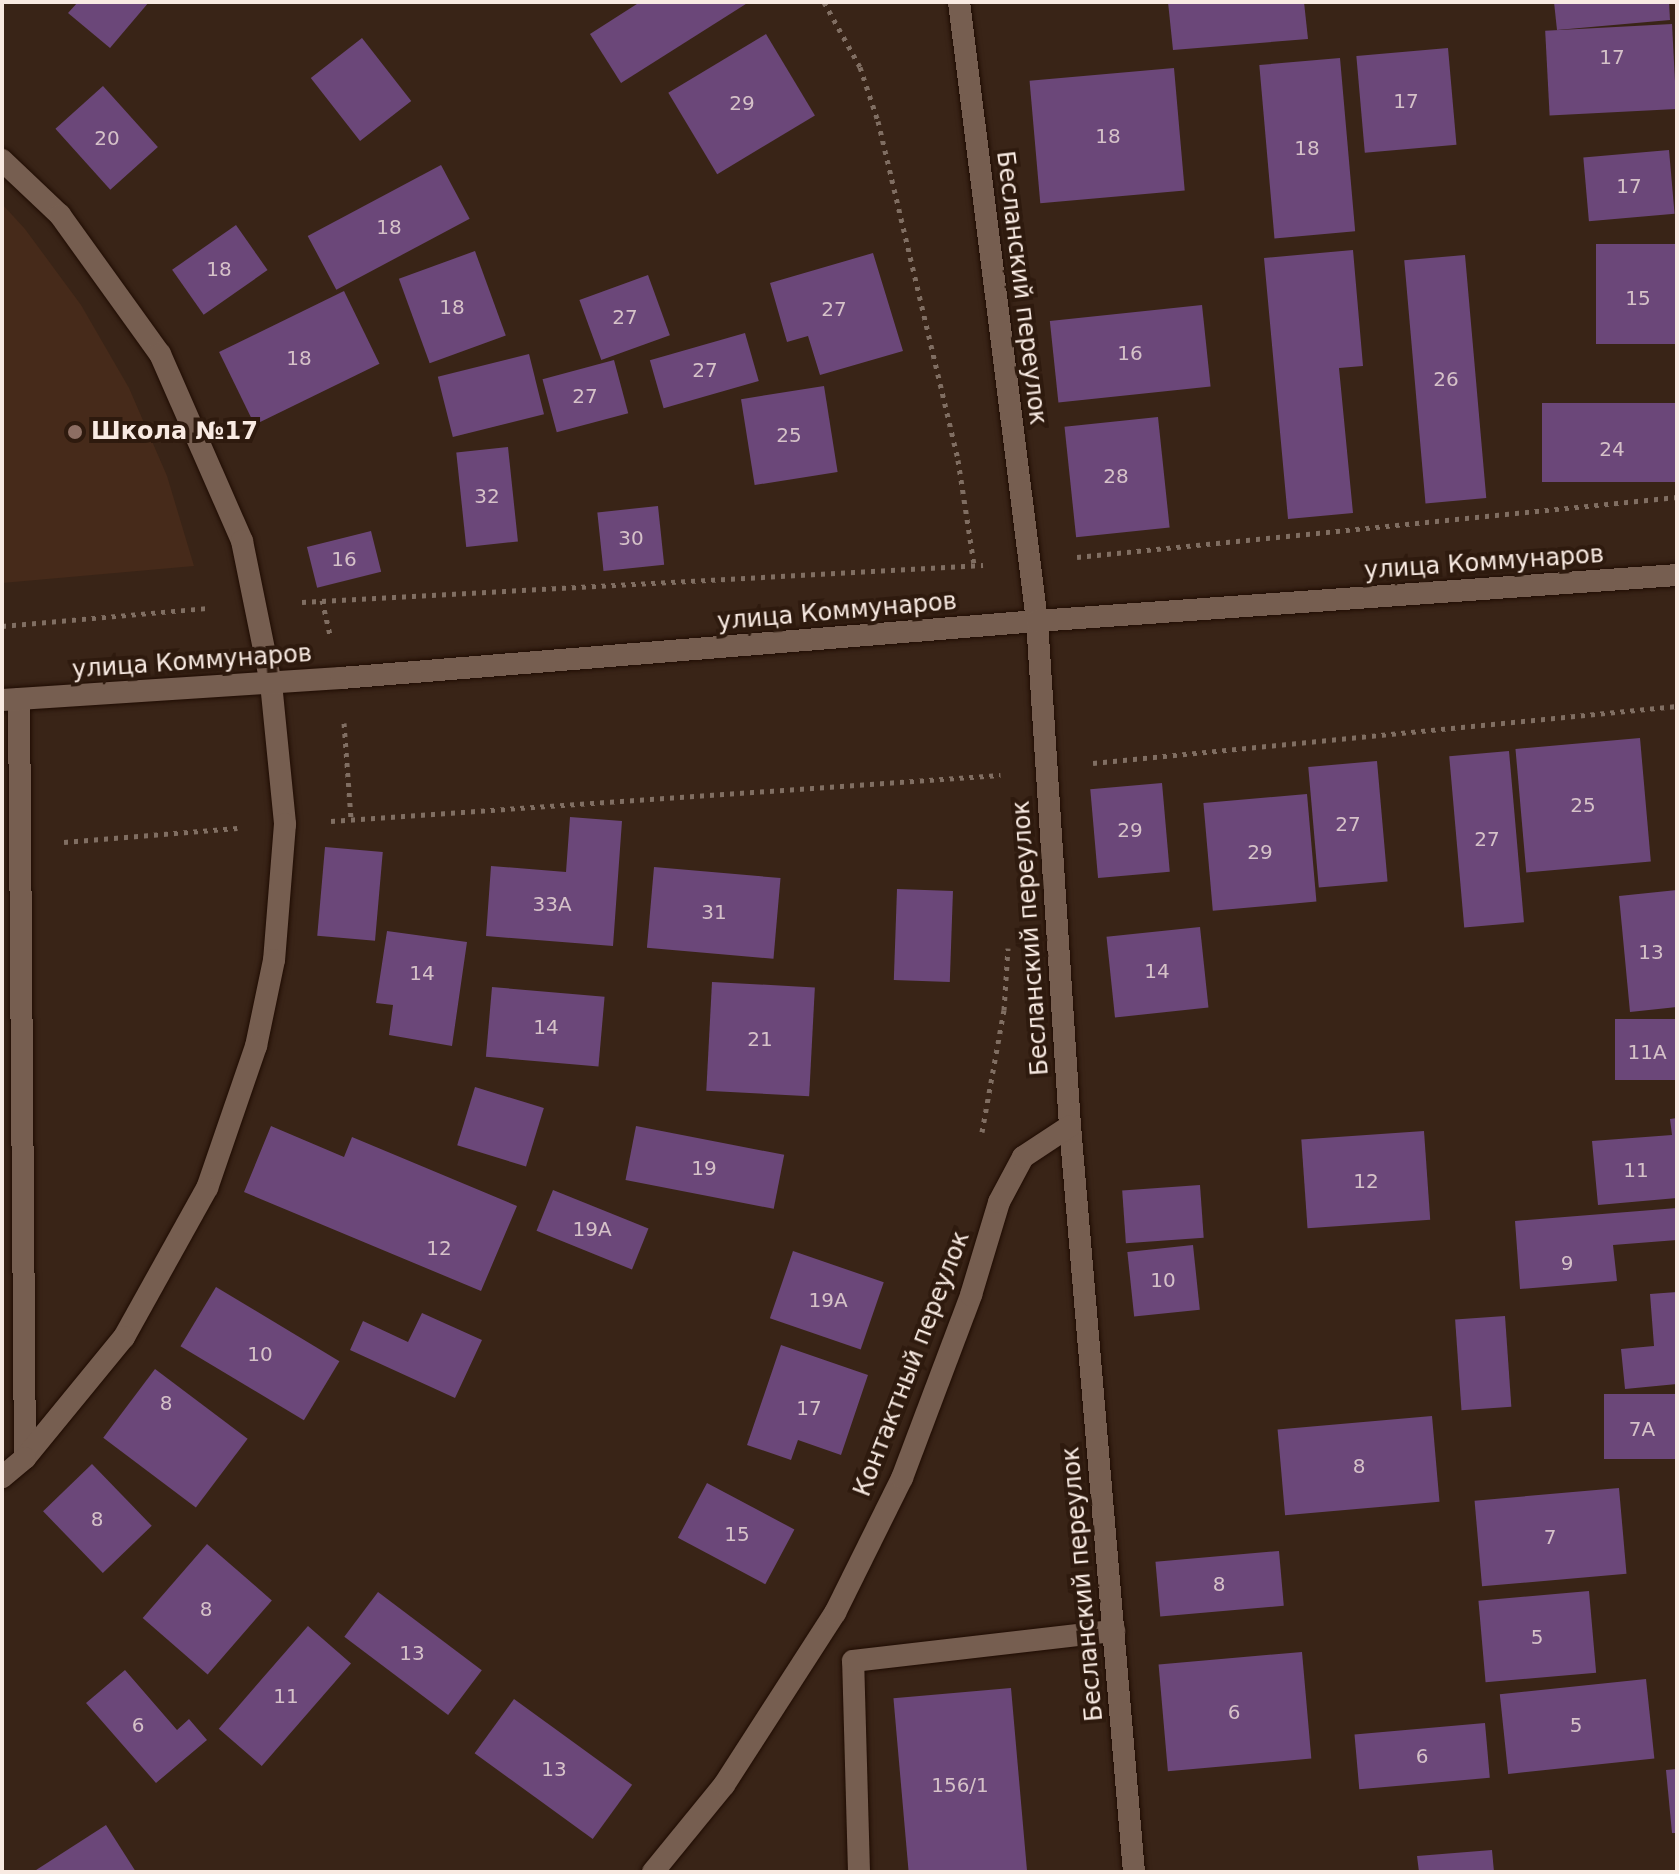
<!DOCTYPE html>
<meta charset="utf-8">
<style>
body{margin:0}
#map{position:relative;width:1679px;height:1874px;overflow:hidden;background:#392417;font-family:"DejaVu Sans",sans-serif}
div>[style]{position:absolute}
.built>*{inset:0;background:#462a1a}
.building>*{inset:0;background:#6b4779;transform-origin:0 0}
.path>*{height:5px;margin-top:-2.5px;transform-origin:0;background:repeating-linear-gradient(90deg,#806e62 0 4px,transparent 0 10px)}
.roads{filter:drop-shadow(0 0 2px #1f0c03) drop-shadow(0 0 2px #1f0c03)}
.service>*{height:22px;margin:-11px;padding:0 11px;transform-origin:11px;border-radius:11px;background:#765e50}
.minor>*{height:22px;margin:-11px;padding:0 11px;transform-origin:11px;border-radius:11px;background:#765e50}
.dots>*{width:22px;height:22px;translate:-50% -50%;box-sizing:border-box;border:4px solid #2e1a0e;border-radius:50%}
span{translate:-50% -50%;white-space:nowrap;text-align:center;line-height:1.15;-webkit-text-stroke:8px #2e1a0e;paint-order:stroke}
.number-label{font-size:20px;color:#d5c1c8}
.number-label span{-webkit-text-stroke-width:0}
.street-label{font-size:24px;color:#f8eae2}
.poi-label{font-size:24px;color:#f8eae2;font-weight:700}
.left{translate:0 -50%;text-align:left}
.frame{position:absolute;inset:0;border:4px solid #f8eae2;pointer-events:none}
</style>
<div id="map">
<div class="built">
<div style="clip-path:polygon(2px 204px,25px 229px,81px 305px,129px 388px,167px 476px,194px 566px,2px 583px)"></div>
</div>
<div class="building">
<div style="clip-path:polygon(78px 2px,149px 2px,110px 48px,68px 13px)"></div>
<div style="clip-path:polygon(640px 2px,749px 2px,621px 83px,590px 34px)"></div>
<div style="clip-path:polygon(1168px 2px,1304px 2px,1308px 39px,1173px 50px)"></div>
<div style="clip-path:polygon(1554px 2px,1669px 2px,1670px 20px,1557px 30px)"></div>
<div style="left:1672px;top:24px;width:85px;height:127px;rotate:87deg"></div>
<div style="left:766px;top:34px;width:95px;height:114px;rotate:59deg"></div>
<div style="left:362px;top:38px;width:80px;height:65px;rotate:52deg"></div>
<div style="left:1448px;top:48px;width:97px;height:92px;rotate:85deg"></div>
<div style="left:1340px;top:58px;width:174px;height:81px;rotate:85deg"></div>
<div style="left:1174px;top:68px;width:123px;height:145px;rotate:85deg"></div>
<div style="left:103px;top:86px;width:82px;height:64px;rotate:48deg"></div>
<div style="left:1669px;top:150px;width:64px;height:86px;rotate:85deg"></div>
<div style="left:441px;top:165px;width:61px;height:151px;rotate:62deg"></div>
<div style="left:236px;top:225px;width:55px;height:78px;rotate:55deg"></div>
<div style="left:1677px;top:244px;width:100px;height:81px;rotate:90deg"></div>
<div style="clip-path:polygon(1353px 250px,1363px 366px,1339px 368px,1353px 513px,1288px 519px,1264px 258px)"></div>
<div style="left:475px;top:251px;width:90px;height:81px;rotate:70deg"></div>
<div style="clip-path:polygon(873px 253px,903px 351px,820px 375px,808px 336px,787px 342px,770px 283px)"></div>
<div style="left:1465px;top:255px;width:244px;height:61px;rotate:85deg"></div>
<div style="left:648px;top:275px;width:64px;height:73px;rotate:70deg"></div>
<div style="left:344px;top:291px;width:81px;height:139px;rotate:64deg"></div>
<div style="left:1202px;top:305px;width:82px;height:153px;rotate:84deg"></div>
<div style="left:745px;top:333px;width:50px;height:99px;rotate:74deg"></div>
<div style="left:529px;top:354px;width:62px;height:94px;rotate:76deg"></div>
<div style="left:614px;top:360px;width:55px;height:74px;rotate:75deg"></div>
<div style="left:824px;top:386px;width:87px;height:84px;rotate:81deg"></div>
<div style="left:1677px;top:403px;width:79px;height:135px;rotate:90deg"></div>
<div style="left:1158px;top:417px;width:111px;height:94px;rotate:84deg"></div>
<div style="left:508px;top:447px;width:95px;height:52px;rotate:84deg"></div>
<div style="left:658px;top:506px;width:59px;height:61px;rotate:84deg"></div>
<div style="left:371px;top:531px;width:42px;height:66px;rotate:76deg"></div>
<div style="left:1640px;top:738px;width:124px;height:125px;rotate:85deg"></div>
<div style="left:1509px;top:751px;width:172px;height:60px;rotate:85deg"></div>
<div style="left:1377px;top:761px;width:121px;height:69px;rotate:85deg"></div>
<div style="left:1162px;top:783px;width:89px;height:72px;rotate:85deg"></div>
<div style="left:1307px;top:794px;width:108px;height:104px;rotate:85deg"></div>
<div style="clip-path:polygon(570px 817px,622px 821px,613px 946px,486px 936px,491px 866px,566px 872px)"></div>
<div style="left:325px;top:847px;width:58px;height:89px;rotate:5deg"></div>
<div style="left:654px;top:867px;width:127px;height:81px;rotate:5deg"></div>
<div style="left:897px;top:889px;width:56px;height:91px;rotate:2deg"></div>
<div style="clip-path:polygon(1677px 890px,1677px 1007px,1630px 1012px,1619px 896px)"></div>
<div style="left:1200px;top:927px;width:81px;height:94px;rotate:84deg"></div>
<div style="clip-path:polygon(387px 931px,467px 942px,452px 1046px,389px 1035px,393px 1005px,376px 1003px)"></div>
<div style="left:712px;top:982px;width:103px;height:109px;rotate:3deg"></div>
<div style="left:492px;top:987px;width:113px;height:70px;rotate:5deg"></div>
<div style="left:1677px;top:1019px;width:61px;height:62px;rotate:90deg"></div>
<div style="left:475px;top:1087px;width:72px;height:61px;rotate:17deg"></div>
<div style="clip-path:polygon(1677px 1118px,1677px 1198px,1598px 1205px,1592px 1141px,1672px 1135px,1670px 1119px)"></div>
<div style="clip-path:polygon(271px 1126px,344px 1157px,352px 1137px,517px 1206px,481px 1291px,244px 1192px)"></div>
<div style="left:636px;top:1126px;width:151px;height:55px;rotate:11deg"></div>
<div style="left:1424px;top:1131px;width:89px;height:123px;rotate:86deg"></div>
<div style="left:1200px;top:1185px;width:53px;height:78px;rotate:86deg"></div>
<div style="left:553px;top:1190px;width:103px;height:44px;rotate:22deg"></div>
<div style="clip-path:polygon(1677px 1208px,1677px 1240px,1613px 1245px,1617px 1281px,1520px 1289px,1515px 1221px)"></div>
<div style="left:1193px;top:1245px;width:65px;height:66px;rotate:84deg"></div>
<div style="left:793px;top:1251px;width:96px;height:71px;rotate:19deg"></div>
<div style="left:216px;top:1287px;width:144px;height:69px;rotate:31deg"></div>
<div style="clip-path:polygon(1677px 1292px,1677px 1384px,1625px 1389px,1621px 1349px,1654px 1346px,1650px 1294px)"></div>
<div style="clip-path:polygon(422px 1313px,482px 1340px,455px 1398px,350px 1350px,363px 1321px,408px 1342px)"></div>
<div style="left:1505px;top:1316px;width:91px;height:50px;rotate:86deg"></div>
<div style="clip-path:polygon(781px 1345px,868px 1375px,841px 1455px,798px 1440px,791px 1460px,747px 1445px)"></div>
<div style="left:155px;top:1369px;width:116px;height:86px;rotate:37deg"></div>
<div style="left:1677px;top:1394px;width:65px;height:73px;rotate:90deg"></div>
<div style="left:1432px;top:1416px;width:86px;height:155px;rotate:85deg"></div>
<div style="left:92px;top:1464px;width:86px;height:68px;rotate:46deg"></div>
<div style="left:707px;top:1483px;width:99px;height:62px;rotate:28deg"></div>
<div style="left:1619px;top:1488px;width:86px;height:145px;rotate:85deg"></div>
<div style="left:207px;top:1544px;width:86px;height:98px;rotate:41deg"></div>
<div style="left:1279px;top:1551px;width:55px;height:124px;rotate:85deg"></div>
<div style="left:1589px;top:1591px;width:82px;height:111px;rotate:85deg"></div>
<div style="left:378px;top:1592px;width:130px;height:56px;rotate:37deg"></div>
<div style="left:308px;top:1626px;width:57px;height:136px;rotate:41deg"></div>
<div style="left:1302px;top:1652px;width:107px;height:144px;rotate:85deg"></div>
<div style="clip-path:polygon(125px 1670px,177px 1730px,189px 1719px,207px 1740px,156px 1783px,86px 1703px)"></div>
<div style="left:1646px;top:1679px;width:80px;height:147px;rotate:84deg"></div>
<div style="left:1011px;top:1688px;width:185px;height:118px;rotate:85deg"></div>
<div style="left:514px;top:1699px;width:146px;height:67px;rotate:36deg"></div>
<div style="left:1485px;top:1723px;width:55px;height:131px;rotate:85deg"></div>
<div style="clip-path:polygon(1677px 1769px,1677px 1833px,1672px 1833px,1666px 1770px)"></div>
<div style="clip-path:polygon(106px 1825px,136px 1872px,33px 1872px)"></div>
<div style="clip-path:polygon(1492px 1850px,1494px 1872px,1419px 1872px,1417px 1856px)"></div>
</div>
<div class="path">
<div style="left:824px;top:2px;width:74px;rotate:61deg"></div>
<div style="left:860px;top:67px;width:57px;rotate:71.6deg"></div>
<div style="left:878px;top:121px;width:348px;rotate:76.7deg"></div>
<div style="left:958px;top:460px;width:106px;rotate:81.3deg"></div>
<div style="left:1077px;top:557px;width:603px;rotate:-5.71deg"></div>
<div style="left:322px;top:600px;width:35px;rotate:77deg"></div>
<div style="left:302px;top:602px;width:682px;rotate:-3.11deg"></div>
<div style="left:2px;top:626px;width:208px;rotate:-5deg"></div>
<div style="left:344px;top:723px;width:96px;rotate:85.8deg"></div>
<div style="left:1093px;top:763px;width:587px;rotate:-5.57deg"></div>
<div style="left:331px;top:821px;width:671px;rotate:-3.93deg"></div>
<div style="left:64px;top:842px;width:174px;rotate:-4.6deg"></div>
<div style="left:982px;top:1132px;width:124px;rotate:-79.8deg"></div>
<div style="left:1004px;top:1010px;width:62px;rotate:-86.3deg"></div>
</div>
<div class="roads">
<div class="service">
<div style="left:19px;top:699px;width:759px;rotate:89.55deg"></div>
<div style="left:859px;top:1872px;width:211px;rotate:-91.6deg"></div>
<div style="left:853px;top:1661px;width:263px;rotate:-6.6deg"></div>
</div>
<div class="minor">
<div style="left:959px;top:2px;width:624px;rotate:82.82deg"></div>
<div style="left:1037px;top:621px;width:506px;rotate:86.26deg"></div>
<div style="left:1070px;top:1126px;width:749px;rotate:85.1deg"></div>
<div style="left:2px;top:160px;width:80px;rotate:43.5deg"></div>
<div style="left:60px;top:215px;width:171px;rotate:54.3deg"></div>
<div style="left:160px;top:354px;width:204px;rotate:66.3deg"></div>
<div style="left:242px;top:541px;width:145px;rotate:78.5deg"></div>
<div style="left:271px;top:683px;width:142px;rotate:84.3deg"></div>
<div style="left:285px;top:824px;width:136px;rotate:94.6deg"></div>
<div style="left:274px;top:960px;width:88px;rotate:101.8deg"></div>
<div style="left:256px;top:1046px;width:150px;rotate:109deg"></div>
<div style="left:207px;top:1188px;width:171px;rotate:119.1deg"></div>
<div style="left:124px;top:1337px;width:156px;rotate:129.3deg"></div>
<div style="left:25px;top:1458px;width:30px;rotate:140deg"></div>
<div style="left:2px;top:700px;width:340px;rotate:-3.7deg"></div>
<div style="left:341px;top:678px;width:698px;rotate:-4.68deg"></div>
<div style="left:1037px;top:621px;width:642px;rotate:-4.11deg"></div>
<div style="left:653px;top:1872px;width:112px;rotate:-50.8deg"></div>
<div style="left:724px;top:1785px;width:205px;rotate:-57.2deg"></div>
<div style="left:835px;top:1613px;width:151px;rotate:-63.6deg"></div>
<div style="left:902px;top:1478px;width:196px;rotate:-69.3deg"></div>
<div style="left:971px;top:1295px;width:97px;rotate:-73.2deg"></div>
<div style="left:999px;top:1202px;width:51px;rotate:-61.9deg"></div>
<div style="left:1023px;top:1157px;width:56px;rotate:-33.4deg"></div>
</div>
</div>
<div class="dots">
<div style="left:75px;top:432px;background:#8d6e63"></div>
</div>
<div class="number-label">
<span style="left:1612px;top:57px">17</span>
<span style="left:1406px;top:101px">17</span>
<span style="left:742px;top:103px">29</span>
<span style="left:1108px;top:136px">18</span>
<span style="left:107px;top:138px">20</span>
<span style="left:1307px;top:148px">18</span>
<span style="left:1629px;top:186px">17</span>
<span style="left:389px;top:227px">18</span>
<span style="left:219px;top:269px">18</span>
<span style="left:1638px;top:298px">15</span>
<span style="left:452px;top:307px">18</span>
<span style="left:834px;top:309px">27</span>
<span style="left:625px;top:317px">27</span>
<span style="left:1130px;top:353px">16</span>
<span style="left:299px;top:358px">18</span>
<span style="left:705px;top:370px">27</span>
<span style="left:1446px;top:379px">26</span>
<span style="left:585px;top:396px">27</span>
<span style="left:789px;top:435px">25</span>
<span style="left:1612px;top:449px">24</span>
<span style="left:1116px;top:476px">28</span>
<span style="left:487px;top:496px">32</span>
<span style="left:631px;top:538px">30</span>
<span style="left:344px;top:559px">16</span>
<span style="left:1583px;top:805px">25</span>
<span style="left:1348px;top:824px">27</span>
<span style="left:1130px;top:830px">29</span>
<span style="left:1487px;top:839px">27</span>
<span style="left:1260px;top:852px">29</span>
<span style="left:552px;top:904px">33А</span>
<span style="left:714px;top:912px">31</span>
<span style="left:1651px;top:952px">13</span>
<span style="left:1157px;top:971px">14</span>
<span style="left:422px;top:973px">14</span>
<span style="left:546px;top:1027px">14</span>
<span style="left:760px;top:1039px">21</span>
<span style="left:1647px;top:1052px">11А</span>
<span style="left:704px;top:1168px">19</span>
<span style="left:1636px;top:1170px">11</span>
<span style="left:1366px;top:1181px">12</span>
<span style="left:592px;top:1229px">19А</span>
<span style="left:439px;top:1248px">12</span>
<span style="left:1567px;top:1263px">9</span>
<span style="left:1163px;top:1280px">10</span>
<span style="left:828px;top:1300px">19А</span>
<span style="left:260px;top:1354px">10</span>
<span style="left:166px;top:1403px">8</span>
<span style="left:809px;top:1408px">17</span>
<span style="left:1642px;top:1429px">7А</span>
<span style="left:1359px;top:1466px">8</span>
<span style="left:97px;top:1519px">8</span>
<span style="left:737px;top:1534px">15</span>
<span style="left:1550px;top:1537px">7</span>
<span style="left:1219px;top:1584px">8</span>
<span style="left:206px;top:1609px">8</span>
<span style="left:1537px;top:1637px">5</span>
<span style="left:412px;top:1653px">13</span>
<span style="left:286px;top:1696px">11</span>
<span style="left:1234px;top:1712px">6</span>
<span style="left:138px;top:1725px">6</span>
<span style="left:1576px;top:1725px">5</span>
<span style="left:1422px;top:1756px">6</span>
<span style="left:554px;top:1769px">13</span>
<span style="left:960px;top:1785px">156/1</span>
</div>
<div class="street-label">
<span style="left:1021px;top:288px;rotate:83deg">Бесланский переулок</span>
<span style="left:1484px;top:563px;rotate:-4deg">улица Коммунаров</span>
<span style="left:837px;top:612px;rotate:-5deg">улица Коммунаров</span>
<span style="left:192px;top:662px;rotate:-4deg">улица Коммунаров</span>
<span style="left:1031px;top:938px;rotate:-94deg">Бесланский переулок</span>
<span style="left:912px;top:1364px;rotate:-69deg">Контактный переулок</span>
<span style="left:1083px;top:1584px;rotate:-95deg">Бесланский переулок</span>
</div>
<div class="poi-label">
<span class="left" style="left:91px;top:432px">Школа №17</span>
</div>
<div class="frame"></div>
</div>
